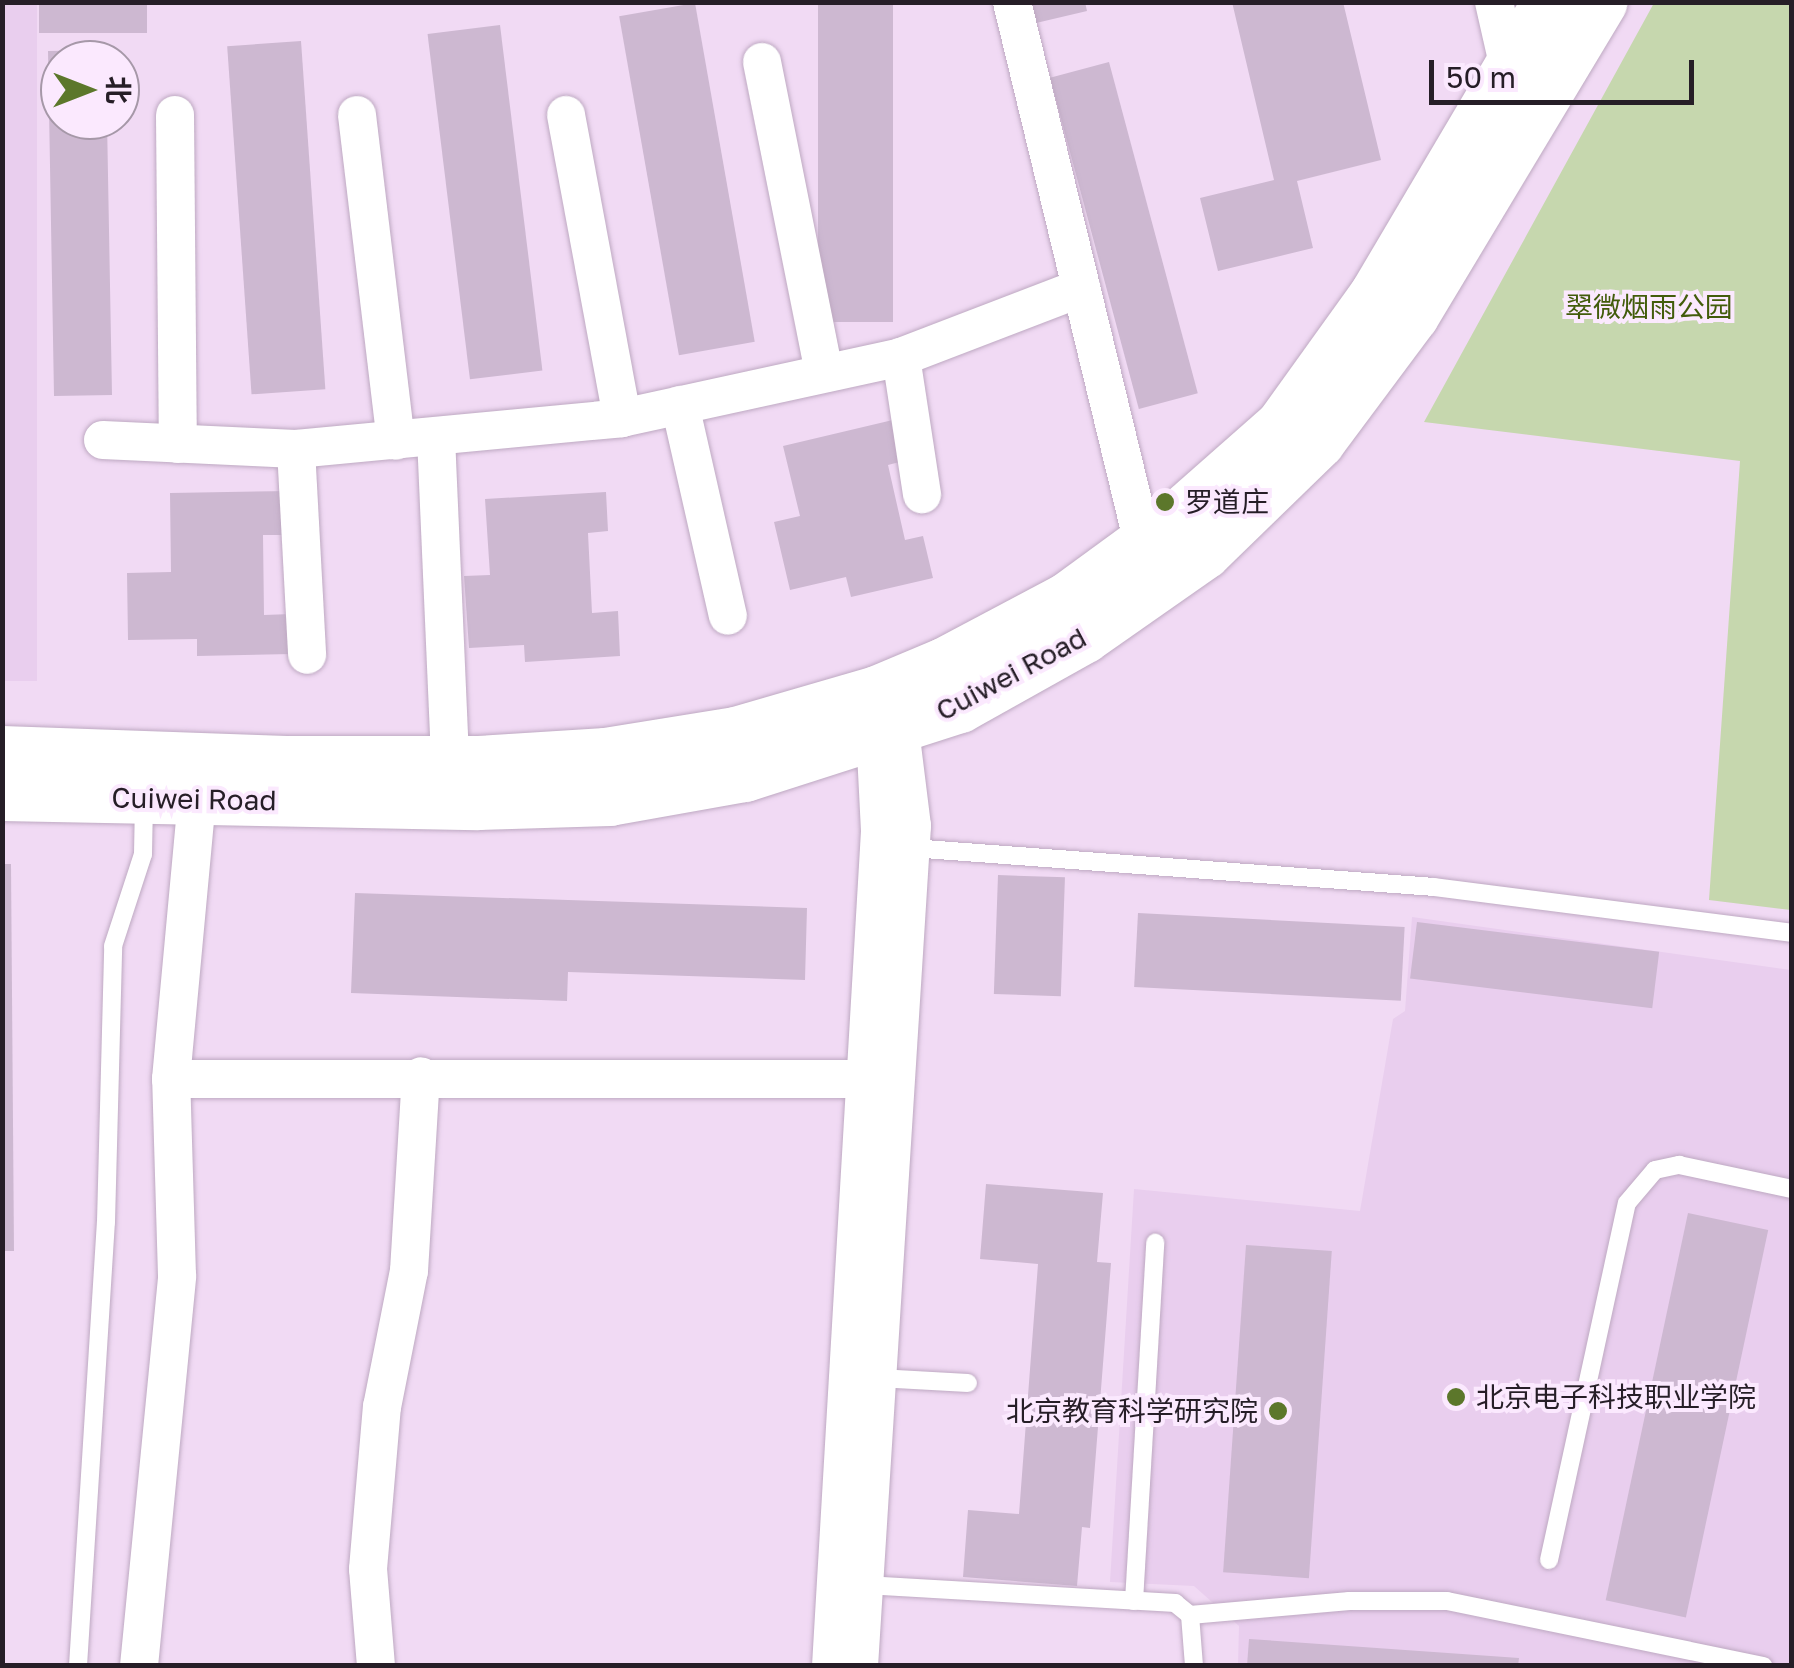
<!DOCTYPE html>
<meta charset="utf-8">
<style>
body{margin:0}
#map{position:relative;width:1794px;height:1668px;overflow:hidden;background:#f1daf4;font-family:"Golos Text","Noto Sans SC",sans-serif}
div>[style]{position:absolute}
.built>*{inset:0;background:#e9ceee;transform-origin:0 0}
.green>*{inset:0;background:#c6d7ae}
.building>*{inset:0;background:#cdb8d1;transform-origin:0 0}
.roads{filter:drop-shadow(0 0 2px #bea9c2) drop-shadow(0 0 2px #bea9c2)}
.lane>*{height:18px;margin:-9px;padding:0 9px;transform-origin:9px;border-radius:9px;background:#fff}
.street>*{height:38px;margin:-19px;padding:0 19px;transform-origin:19px;border-radius:19px;background:#fff}
.secondary>*{height:52px;margin:-26px;padding:0 26px;transform-origin:26px;border-radius:26px;background:#fff}
.dots>*{width:28px;height:28px;translate:-50% -50%;box-sizing:border-box;border:5px solid #fbe9fe;border-radius:50%}
span{translate:-50% -50%;white-space:nowrap;text-align:center;line-height:1.15;-webkit-text-stroke:8px #fbe9fe;paint-order:stroke}
.park-label{font-size:28px;color:#425c0b}
.poi-label{font-size:28px;color:#261e27}
.left{translate:0 -50%;text-align:left}
.right{translate:-100% -50%;text-align:right}
.street-label{font-size:28px;color:#261e27}
.frame{position:absolute;inset:0;border:5px solid #261e27;pointer-events:none}
.north{position:absolute;left:40px;top:40px;width:100px;height:100px;box-sizing:border-box;background:#fbe9fe;border:2px solid #a698a8;border-radius:50%;rotate:90deg;font-size:28px;font-weight:700;line-height:40px;text-align:center;color:#261e27}
.north::after{content:'';display:block;margin:auto;width:35px;height:45px;background:#5c772b;clip-path:polygon(50% 0,100% 100%,50% 72%,0 100%)}
.scale{position:absolute;left:1429px;top:60px;width:265px;height:45px;box-sizing:border-box;border:5px solid #261e27;border-top:0;padding-left:12px;font-size:30px;line-height:35px;white-space:nowrap;color:#261e27;-webkit-text-stroke:8px #fbe9fe;paint-order:stroke}
</style>
<div id="map">
<div class="built">
<div style="left:2px;top:3px;width:35px;height:678px"></div>
<div style="clip-path:polygon(1412px 917px,1791px 970px,1791px 1665px,1238px 1665px,1239px 1626px,1194px 1586px,1110px 1582px,1134px 1189px,1360px 1211px,1393px 1019px,1405px 1011px)"></div>
</div>
<div class="green">
<div style="clip-path:polygon(1654px 3px,1791px 3px,1791px 910px,1709px 900px,1740px 461px,1424px 422px)"></div>
</div>
<div class="building">
<div style="left:39px;top:2px;width:108px;height:31px"></div>
<div style="left:818px;top:2px;width:75px;height:320px"></div>
<div style="clip-path:polygon(1031px 2px,1085px 2px,1087px 11px,1036px 23px)"></div>
<div style="clip-path:polygon(1232px 2px,1343px 2px,1381px 160px,1297px 181px,1313px 248px,1218px 271px,1200px 198px,1274px 180px)"></div>
<div style="left:695px;top:3px;width:344px;height:77px;rotate:80deg"></div>
<div style="left:500px;top:25px;width:348px;height:73px;rotate:83deg"></div>
<div style="left:301px;top:41px;width:349px;height:74px;rotate:86deg"></div>
<div style="clip-path:polygon(106px 50px,106px 60px,60px 60px,60px 120px,107px 120px,112px 395px,54px 396px,48px 51px)"></div>
<div style="left:1109px;top:62px;width:343px;height:61px;rotate:75deg"></div>
<div style="clip-path:polygon(897px 419px,907px 460px,888px 465px,905px 540px,923px 536px,933px 578px,851px 597px,846px 577px,790px 590px,774px 522px,800px 516px,783px 446px)"></div>
<div style="clip-path:polygon(291px 491px,292px 535px,263px 535px,264px 615px,291px 614px,292px 654px,197px 656px,197px 639px,128px 640px,127px 573px,171px 572px,170px 493px)"></div>
<div style="clip-path:polygon(606px 492px,608px 531px,588px 533px,592px 613px,618px 611px,620px 656px,525px 662px,524px 645px,469px 648px,464px 576px,490px 575px,485px 499px)"></div>
<div style="clip-path:polygon(2px 864px,11px 864px,14px 1251px,2px 1251px)"></div>
<div style="left:998px;top:875px;width:67px;height:119px;rotate:2deg"></div>
<div style="clip-path:polygon(355px 893px,807px 908px,805px 980px,568px 972px,567px 1001px,351px 993px)"></div>
<div style="left:1138px;top:913px;width:267px;height:74px;rotate:3deg"></div>
<div style="left:1417px;top:922px;width:244px;height:57px;rotate:7deg"></div>
<div style="clip-path:polygon(986px 1184px,1103px 1193px,1097px 1262px,1111px 1263px,1090px 1528px,1082px 1527px,1077px 1586px,963px 1577px,968px 1510px,1019px 1514px,1038px 1264px,980px 1259px)"></div>
<div style="left:1688px;top:1213px;width:82px;height:396px;rotate:12deg"></div>
<div style="left:1246px;top:1245px;width:86px;height:328px;rotate:4deg"></div>
<div style="clip-path:polygon(1249px 1639px,1519px 1658px,1518px 1666px,1247px 1666px)"></div>
</div>
<div class="roads">
<div class="lane">
<div style="left:911px;top:848px;width:524px;rotate:4.26deg"></div>
<div style="left:1434px;top:887px;width:361px;rotate:7.3deg"></div>
<div style="left:878px;top:1378px;width:90px;rotate:3.2deg"></div>
<div style="left:1549px;top:1560px;width:365px;rotate:-77.7deg"></div>
<div style="left:1627px;top:1203px;width:43px;rotate:-49.7deg"></div>
<div style="left:1655px;top:1170px;width:25px;rotate:-12deg"></div>
<div style="left:1679px;top:1165px;width:116px;rotate:12deg"></div>
<div style="left:865px;top:1585px;width:311px;rotate:3.3deg"></div>
<div style="left:1175px;top:1603px;width:19px;rotate:39deg"></div>
<div style="left:1190px;top:1615px;width:51px;rotate:85.5deg"></div>
<div style="left:1134px;top:1601px;width:359px;rotate:-86.6deg"></div>
<div style="left:1190px;top:1615px;width:160px;rotate:-5deg"></div>
<div style="left:1349px;top:1601px;width:98px"></div>
<div style="left:1447px;top:1601px;width:323px;rotate:11.6deg"></div>
<div style="left:78px;top:1666px;width:445px;rotate:-86.4deg"></div>
<div style="left:106px;top:1222px;width:276px;rotate:-88.5deg"></div>
<div style="left:113px;top:946px;width:97px;rotate:-71.9deg"></div>
<div style="left:143px;top:854px;width:52px;rotate:-88.9deg"></div>
</div>
<div class="street">
<div style="left:1012px;top:2px;width:557px;rotate:76.39deg"></div>
<div style="left:1494px;top:2px;width:68px;rotate:77.2deg"></div>
<div style="left:762px;top:62px;width:317px;rotate:78.7deg"></div>
<div style="left:175px;top:115px;width:329px;rotate:89.5deg"></div>
<div style="left:357px;top:115px;width:328px;rotate:83.2deg"></div>
<div style="left:566px;top:115px;width:308px;rotate:79.5deg"></div>
<div style="left:901px;top:357px;width:139px;rotate:81.3deg"></div>
<div style="left:680px;top:405px;width:216px;rotate:77.2deg"></div>
<div style="left:436px;top:437px;width:325px;rotate:87.5deg"></div>
<div style="left:103px;top:440px;width:193px;rotate:2.7deg"></div>
<div style="left:296px;top:449px;width:327px;rotate:-5.4deg"></div>
<div style="left:622px;top:418px;width:286px;rotate:-12.3deg"></div>
<div style="left:901px;top:357px;width:193px;rotate:-21deg"></div>
<div style="left:296px;top:449px;width:206px;rotate:86.9deg"></div>
<div style="left:171px;top:1079px;width:714px"></div>
<div style="left:139px;top:1666px;width:392px;rotate:-84.4deg"></div>
<div style="left:177px;top:1276px;width:197px;rotate:-91.7deg"></div>
<div style="left:171px;top:1079px;width:281px;rotate:-84.7deg"></div>
<div style="left:376px;top:1666px;width:97px;rotate:-94.7deg"></div>
<div style="left:368px;top:1569px;width:163px;rotate:-85.1deg"></div>
<div style="left:382px;top:1407px;width:139px;rotate:-78.8deg"></div>
<div style="left:409px;top:1271px;width:195px;rotate:-86.5deg"></div>
<div style="left:831px;top:1666px;width:836px;rotate:-86.64deg"></div>
<div style="left:880px;top:831px;width:117px;rotate:-92.9deg"></div>
<div style="left:859px;top:1666px;width:842px;rotate:-86.39deg"></div>
<div style="left:912px;top:826px;width:98px;rotate:-97.1deg"></div>
<div style="left:900px;top:729px;width:27px;rotate:-121deg"></div>
</div>
<div class="secondary">
<div style="left:2px;top:752px;width:284px;rotate:2deg"></div>
<div style="left:286px;top:762px;width:193px"></div>
<div style="left:479px;top:762px;width:127px;rotate:-3.6deg"></div>
<div style="left:606px;top:754px;width:132px;rotate:-9.2deg"></div>
<div style="left:736px;top:733px;width:147px;rotate:-16.2deg"></div>
<div style="left:877px;top:692px;width:73px;rotate:-22.7deg"></div>
<div style="left:944px;top:664px;width:139px;rotate:-27.9deg"></div>
<div style="left:1067px;top:599px;width:129px;rotate:-36.2deg"></div>
<div style="left:1171px;top:523px;width:148px;rotate:-41.4deg"></div>
<div style="left:1282px;top:425px;width:161px;rotate:-54.3deg"></div>
<div style="left:1376px;top:294px;width:339px;rotate:-59.4deg"></div>
<div style="left:2px;top:795px;width:476px;rotate:1.1deg"></div>
<div style="left:478px;top:804px;width:132px;rotate:-1.7deg"></div>
<div style="left:610px;top:800px;width:137px;rotate:-10.1deg"></div>
<div style="left:745px;top:776px;width:226px;rotate:-17.8deg"></div>
<div style="left:960px;top:707px;width:143px;rotate:-29.2deg"></div>
<div style="left:1085px;top:637px;width:146px;rotate:-35deg"></div>
<div style="left:1205px;top:553px;width:159px;rotate:-44.2deg"></div>
<div style="left:1319px;top:442px;width:157px;rotate:-53.3deg"></div>
<div style="left:1413px;top:316px;width:366px;rotate:-59deg"></div>
</div>
</div>
<div class="dots">
<div style="left:1165px;top:502px;background:#5c772b"></div>
<div style="left:1456px;top:1397px;background:#5c772b"></div>
<div style="left:1278px;top:1411px;background:#5c772b"></div>
</div>
<div class="park-label">
<span style="left:1649px;top:307px">翠微烟雨公园</span>
</div>
<div class="poi-label">
<span class="left" style="left:1185px;top:502px">罗道庄</span>
<span class="left" style="left:1476px;top:1397px">北京电子科技职业学院</span>
<span class="right" style="left:1258px;top:1411px">北京教育科学研究院</span>
</div>
<div class="street-label">
<span style="left:1011px;top:674px;rotate:-28deg">Cuiwei Road</span>
<span style="left:194px;top:799px;rotate:1deg">Cuiwei Road</span>
</div>
<div class="frame"></div>
<div class="north">北</div>
<div class="scale">50 m</div>
</div>
